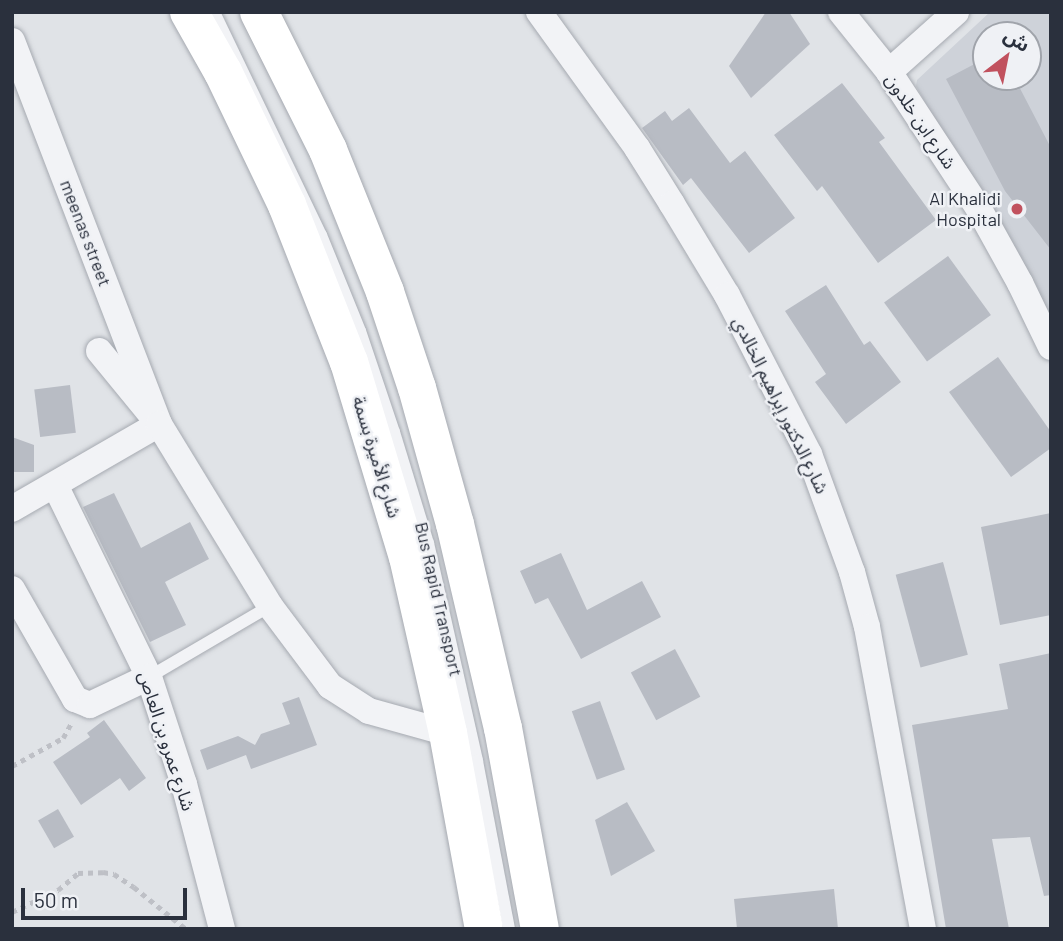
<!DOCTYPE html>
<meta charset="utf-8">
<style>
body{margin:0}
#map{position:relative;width:1063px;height:941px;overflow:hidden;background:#e0e3e7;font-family:Barlow,"Noto Sans Arabic",sans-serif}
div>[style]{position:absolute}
.built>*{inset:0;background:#ced2d9}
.building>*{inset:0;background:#b8bcc4;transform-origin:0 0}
.path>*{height:4.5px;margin-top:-2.25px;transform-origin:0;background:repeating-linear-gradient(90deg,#bec0c6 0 5px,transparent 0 10px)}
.roads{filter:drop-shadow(0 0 2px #a6aab1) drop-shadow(0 0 2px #a6aab1)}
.service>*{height:12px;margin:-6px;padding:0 6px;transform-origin:6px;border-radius:6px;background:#f2f3f6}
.minor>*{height:26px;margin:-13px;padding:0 13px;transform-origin:13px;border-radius:13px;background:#f2f3f6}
.primary>*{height:38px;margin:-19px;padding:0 19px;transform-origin:19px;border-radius:19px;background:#fff}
.dots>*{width:19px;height:19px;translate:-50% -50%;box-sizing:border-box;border:4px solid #eff1f5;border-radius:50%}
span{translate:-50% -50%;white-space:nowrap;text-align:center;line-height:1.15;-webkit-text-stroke:5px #eff1f5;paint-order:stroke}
.street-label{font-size:18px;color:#2a303d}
.poi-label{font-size:18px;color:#2a303d}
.right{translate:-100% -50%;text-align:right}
.frame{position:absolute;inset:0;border:14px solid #2a303d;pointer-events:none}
.north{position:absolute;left:972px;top:21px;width:70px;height:70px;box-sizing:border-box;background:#eff1f5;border:2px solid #a0a4ab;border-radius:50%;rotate:32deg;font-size:19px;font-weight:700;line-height:28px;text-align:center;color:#2a303d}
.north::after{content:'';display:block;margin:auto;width:24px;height:32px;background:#c1515e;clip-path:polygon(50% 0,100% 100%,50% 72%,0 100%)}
.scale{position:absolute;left:21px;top:888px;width:166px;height:32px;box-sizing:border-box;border:4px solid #2a303d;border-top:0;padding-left:9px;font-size:21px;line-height:24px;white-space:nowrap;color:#2a303d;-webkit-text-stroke:5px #eff1f5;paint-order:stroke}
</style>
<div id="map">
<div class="built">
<div style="clip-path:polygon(evenodd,990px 12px,1051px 12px,1051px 331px,916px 86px,917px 80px,990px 12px,986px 35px,1028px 35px,1028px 77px,986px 77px,986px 35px)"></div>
</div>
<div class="building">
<div style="clip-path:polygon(766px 12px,789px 12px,810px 44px,751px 98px,729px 66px)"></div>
<div style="clip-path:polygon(986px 58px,986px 77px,1014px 77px,1051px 148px,1051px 250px,1005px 191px,946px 79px)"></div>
<div style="clip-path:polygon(842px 83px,885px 138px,879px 142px,936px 220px,878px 263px,822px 186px,817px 191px,774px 135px)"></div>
<div style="clip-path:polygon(689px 108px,730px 163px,745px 151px,795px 218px,749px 253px,691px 178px,683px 185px,642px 128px,665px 111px,672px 121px)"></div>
<div style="left:948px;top:256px;width:73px;height:79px;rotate:54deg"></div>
<div style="clip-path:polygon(826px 285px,864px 345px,870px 341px,901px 382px,846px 424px,815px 382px,826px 374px,785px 311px)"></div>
<div style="clip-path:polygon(998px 357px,1051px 432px,1051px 448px,1011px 477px,949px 392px)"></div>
<div style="left:70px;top:385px;width:48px;height:36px;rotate:83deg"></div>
<div style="clip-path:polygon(12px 437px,34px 445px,34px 472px,12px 472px)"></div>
<div style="clip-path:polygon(114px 493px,141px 548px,190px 522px,209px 559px,165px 582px,186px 625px,150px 642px,83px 507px)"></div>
<div style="clip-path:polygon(1051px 513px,1051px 615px,1000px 625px,981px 527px)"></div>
<div style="clip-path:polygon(561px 553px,587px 610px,642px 581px,661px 617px,581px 659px,548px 598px,535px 604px,520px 571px)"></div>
<div style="left:943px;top:562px;width:96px;height:49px;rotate:75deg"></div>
<div style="left:675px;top:649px;width:54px;height:50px;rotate:62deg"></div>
<div style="clip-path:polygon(1051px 653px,1051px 895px,1044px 896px,1030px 837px,992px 839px,1009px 929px,946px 929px,912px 725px,1008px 709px,999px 664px)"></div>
<div style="clip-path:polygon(299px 697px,317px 745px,251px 769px,246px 755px,207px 770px,200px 750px,238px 736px,255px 745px,261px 734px,290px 724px,282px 703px)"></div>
<div style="left:600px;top:701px;width:73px;height:30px;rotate:70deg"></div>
<div style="clip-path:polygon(104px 720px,146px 778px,129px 791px,120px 778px,81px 805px,53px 762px,90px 737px,87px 733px)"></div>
<div style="clip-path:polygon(627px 802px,655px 851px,611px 876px,595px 820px)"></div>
<div style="left:58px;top:809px;width:32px;height:23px;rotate:60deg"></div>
<div style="clip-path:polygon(834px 889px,838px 929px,737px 929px,734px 899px)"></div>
</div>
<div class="path">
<div style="left:12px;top:766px;width:58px;rotate:-28.8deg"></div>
<div style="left:63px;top:738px;width:18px;rotate:-61deg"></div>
<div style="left:12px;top:912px;width:51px;rotate:-25.6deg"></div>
<div style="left:58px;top:890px;width:26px;rotate:-40deg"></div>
<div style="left:78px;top:873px;width:25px;rotate:-2deg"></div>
<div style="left:103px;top:872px;width:11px;rotate:10deg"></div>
<div style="left:114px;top:874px;width:24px;rotate:33deg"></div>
<div style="left:134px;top:887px;width:67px;rotate:38.9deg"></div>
</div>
<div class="roads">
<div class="service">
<div style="left:214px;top:12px;width:247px;rotate:64.4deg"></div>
<div style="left:321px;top:235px;width:104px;rotate:67.9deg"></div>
<div style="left:360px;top:331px;width:107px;rotate:71.4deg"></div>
<div style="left:394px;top:432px;width:116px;rotate:73deg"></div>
<div style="left:428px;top:543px;width:223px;rotate:77.3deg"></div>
<div style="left:477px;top:761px;width:171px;rotate:79.2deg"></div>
<div style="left:149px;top:677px;width:140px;rotate:-30.4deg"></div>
</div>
<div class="minor">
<div style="left:539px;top:12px;width:168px;rotate:54.2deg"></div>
<div style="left:637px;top:148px;width:66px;rotate:58deg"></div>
<div style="left:672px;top:204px;width:106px;rotate:58.9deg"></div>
<div style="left:727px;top:295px;width:179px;rotate:62.7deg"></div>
<div style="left:809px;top:454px;width:126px;rotate:70deg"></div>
<div style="left:852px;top:572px;width:57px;rotate:74.7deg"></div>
<div style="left:867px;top:627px;width:307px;rotate:79.5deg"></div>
<div style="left:841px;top:12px;width:77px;rotate:51.3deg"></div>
<div style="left:889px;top:72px;width:164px;rotate:56.7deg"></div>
<div style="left:979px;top:209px;width:85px;rotate:61deg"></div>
<div style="left:1020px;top:283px;width:71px;rotate:64.2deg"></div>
<div style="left:12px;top:41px;width:410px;rotate:69deg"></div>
<div style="left:159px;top:424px;width:170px;rotate:150deg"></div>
<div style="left:889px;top:72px;width:90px;rotate:-41.8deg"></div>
<div style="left:99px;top:351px;width:94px;rotate:50.6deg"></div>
<div style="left:159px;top:424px;width:213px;rotate:58.6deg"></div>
<div style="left:270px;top:606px;width:100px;rotate:53.1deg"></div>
<div style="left:330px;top:686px;width:46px;rotate:32.7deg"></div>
<div style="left:369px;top:711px;width:82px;rotate:15.6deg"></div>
<div style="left:55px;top:485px;width:214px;rotate:63.9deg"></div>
<div style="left:149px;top:677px;width:113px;rotate:71.9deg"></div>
<div style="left:184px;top:784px;width:150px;rotate:75.3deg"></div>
<div style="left:12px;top:589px;width:127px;rotate:60.2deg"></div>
<div style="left:75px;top:699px;width:16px;rotate:22deg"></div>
<div style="left:90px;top:705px;width:65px;rotate:-25.4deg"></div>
</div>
<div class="primary">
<div style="left:189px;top:12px;width:69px;rotate:60.5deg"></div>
<div style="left:223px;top:72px;width:148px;rotate:64.3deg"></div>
<div style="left:287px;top:205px;width:169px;rotate:68.5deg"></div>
<div style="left:349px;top:362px;width:204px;rotate:73.2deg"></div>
<div style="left:408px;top:557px;width:180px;rotate:77.2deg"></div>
<div style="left:448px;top:733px;width:199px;rotate:79.6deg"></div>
<div style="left:259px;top:12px;width:154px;rotate:63.4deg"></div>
<div style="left:328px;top:150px;width:153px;rotate:68.1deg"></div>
<div style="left:385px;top:292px;width:101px;rotate:71.6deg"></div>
<div style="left:417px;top:388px;width:141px;rotate:74.4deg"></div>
<div style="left:455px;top:524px;width:210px;rotate:76.8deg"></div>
<div style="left:503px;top:728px;width:204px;rotate:79.6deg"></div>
</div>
</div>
<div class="dots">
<div style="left:1017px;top:209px;background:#c1515e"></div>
</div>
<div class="street-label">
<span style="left:921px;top:121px;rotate:56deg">شارع ابن خلدون</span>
<span style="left:86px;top:233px;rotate:69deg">meenas street</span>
<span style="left:781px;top:405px;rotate:64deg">شارع الدكتور إبراهيم الخالدي</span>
<span style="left:377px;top:457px;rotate:73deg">شارع الأميرة بسمة</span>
<span style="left:439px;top:599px;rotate:77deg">Bus Rapid Transport</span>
<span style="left:167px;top:741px;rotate:72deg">شارع عمرو بن العاص</span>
</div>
<div class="poi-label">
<span class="right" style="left:1001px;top:209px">Al Khalidi<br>Hospital</span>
</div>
<div class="frame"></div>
<div class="north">ش</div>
<div class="scale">50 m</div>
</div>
